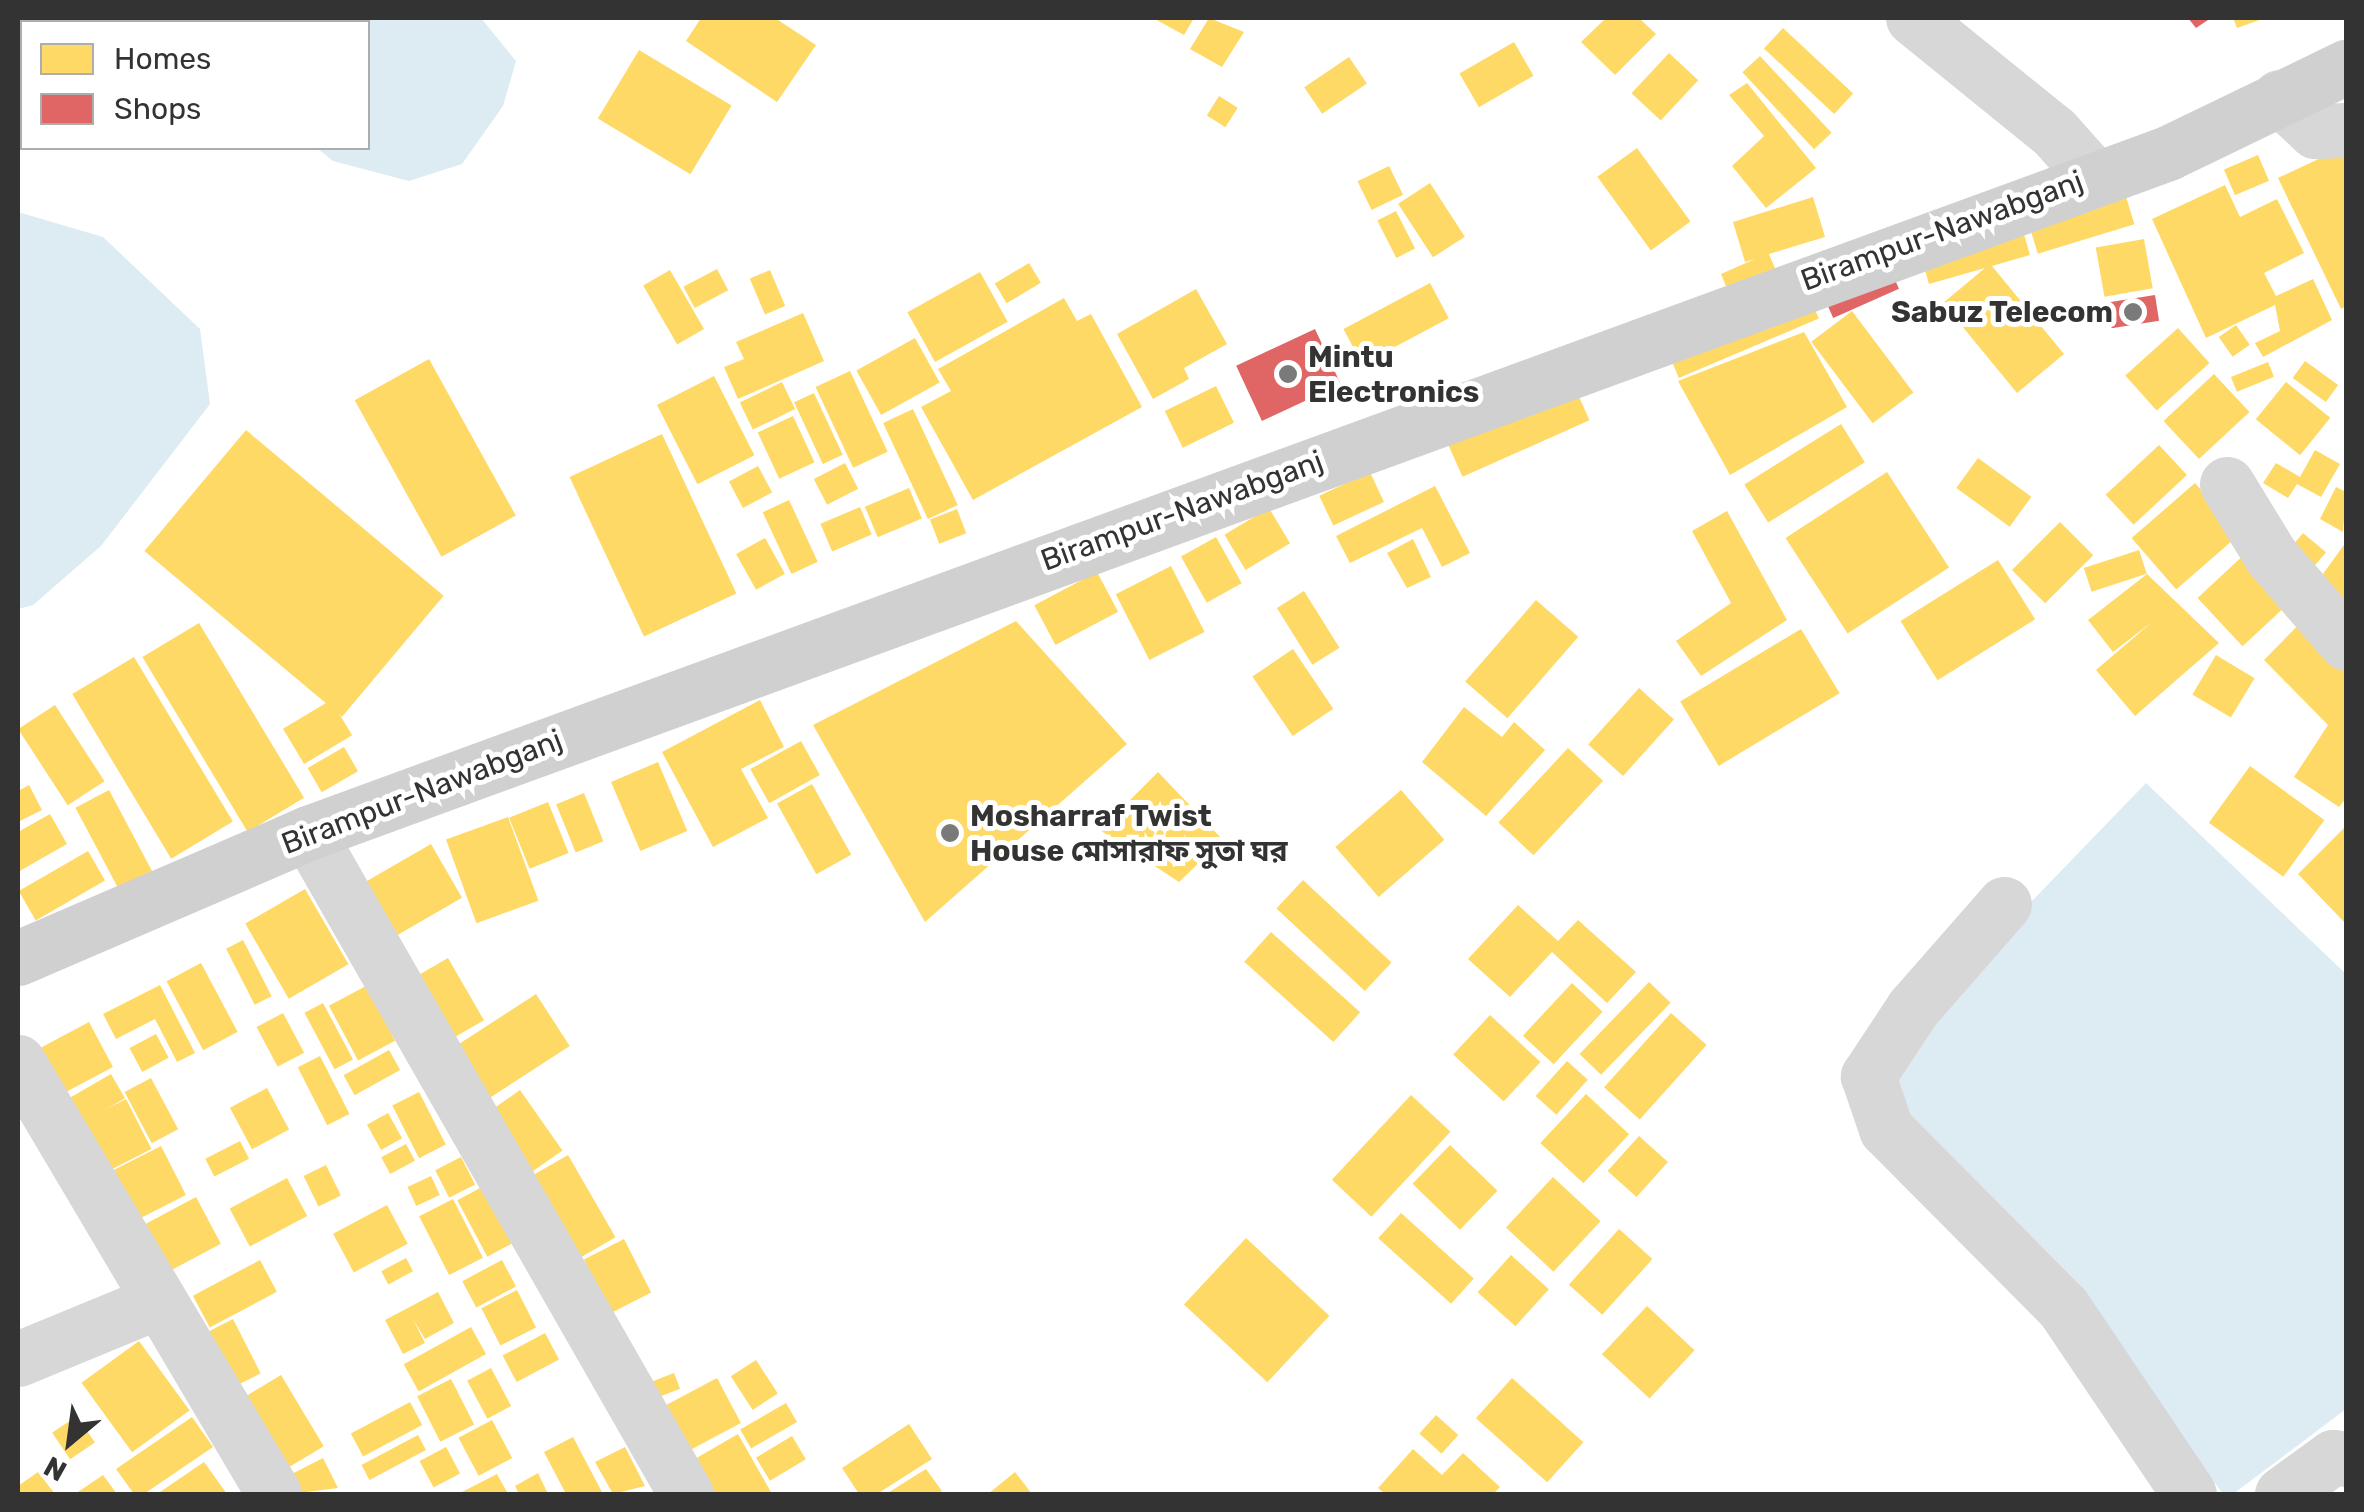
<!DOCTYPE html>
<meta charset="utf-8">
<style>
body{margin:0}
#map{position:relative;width:2364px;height:1512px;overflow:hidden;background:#fff;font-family:Rubik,"Noto Sans Bengali",sans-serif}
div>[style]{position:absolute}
.water>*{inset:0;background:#ddebf3}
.homes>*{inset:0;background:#ffd966;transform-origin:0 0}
.shops>*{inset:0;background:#e06666;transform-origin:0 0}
.minor>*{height:55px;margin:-27.5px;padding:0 27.5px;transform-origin:27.5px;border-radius:27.5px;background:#d7d7d7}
.tertiary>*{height:55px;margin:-27.5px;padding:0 27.5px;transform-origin:27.5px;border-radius:27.5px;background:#d7d7d7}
.secondary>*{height:55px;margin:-27.5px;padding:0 27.5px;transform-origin:27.5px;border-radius:27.5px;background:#d0d0d0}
.dots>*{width:28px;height:28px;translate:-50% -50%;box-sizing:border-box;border:5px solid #fff;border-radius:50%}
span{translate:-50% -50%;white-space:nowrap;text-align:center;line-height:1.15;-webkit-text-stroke:10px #fff;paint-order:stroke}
.street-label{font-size:30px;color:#333}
.poi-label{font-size:30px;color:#333;font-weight:700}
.right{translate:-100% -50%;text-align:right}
.left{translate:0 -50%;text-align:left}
.frame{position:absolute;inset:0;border:20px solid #333;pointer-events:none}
.legend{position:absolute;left:20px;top:20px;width:350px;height:130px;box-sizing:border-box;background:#fff;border:2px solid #adadad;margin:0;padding:12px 18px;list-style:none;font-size:30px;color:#333}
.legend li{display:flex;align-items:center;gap:20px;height:50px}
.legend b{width:50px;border:2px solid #adadad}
.north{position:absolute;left:20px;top:1392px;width:100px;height:100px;-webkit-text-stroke:8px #fff;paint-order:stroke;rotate:209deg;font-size:28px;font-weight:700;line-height:40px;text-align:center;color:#333}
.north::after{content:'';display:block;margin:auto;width:35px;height:45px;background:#333;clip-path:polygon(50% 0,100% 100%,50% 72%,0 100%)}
</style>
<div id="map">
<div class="water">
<div style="clip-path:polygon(18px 18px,222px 18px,22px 22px,22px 86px)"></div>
<div style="clip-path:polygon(317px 18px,481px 18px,516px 61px,503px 106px,462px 164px,409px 181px,333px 161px,317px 148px,368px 148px,368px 22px,313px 22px)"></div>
<div style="clip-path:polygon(18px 212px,103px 237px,200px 329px,210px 404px,101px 546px,33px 605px,18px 609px)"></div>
<div style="clip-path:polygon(2146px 783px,2346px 974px,2346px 1409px,2233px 1494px,2223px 1494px,2078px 1297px,1882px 1097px,1941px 995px)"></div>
</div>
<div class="homes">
<div style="clip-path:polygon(701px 18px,775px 18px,816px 45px,777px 102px,686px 41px)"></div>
<div style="clip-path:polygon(1153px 18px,1194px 18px,1184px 35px)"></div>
<div style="clip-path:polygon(1209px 18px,1244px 32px,1222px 67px,1190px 49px)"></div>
<div style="clip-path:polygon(1606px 18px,1639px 18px,1656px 34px,1615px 75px,1581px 42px)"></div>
<div style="clip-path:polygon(2233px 18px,2265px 18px,2237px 28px)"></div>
<div style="left:1783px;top:28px;width:96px;height:28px;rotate:43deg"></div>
<div style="left:1514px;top:42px;width:39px;height:63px;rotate:60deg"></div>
<div style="left:639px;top:50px;width:108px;height:80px;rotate:31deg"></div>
<div style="left:1669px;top:53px;width:40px;height:55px;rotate:43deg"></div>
<div style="left:1760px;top:56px;width:105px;height:24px;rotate:47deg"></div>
<div style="left:1349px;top:57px;width:32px;height:54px;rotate:56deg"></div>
<div style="clip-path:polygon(1747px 83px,1816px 168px,1766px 208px,1732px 166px,1764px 136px,1729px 95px)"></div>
<div style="left:1219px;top:96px;width:22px;height:23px;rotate:32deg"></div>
<div style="left:1637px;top:148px;width:91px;height:49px;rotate:54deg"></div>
<div style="clip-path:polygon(2340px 149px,2346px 163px,2346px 306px,2341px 309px,2278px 178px)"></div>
<div style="left:2258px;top:155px;width:28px;height:37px;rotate:67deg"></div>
<div style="left:2116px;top:164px;width:63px;height:101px;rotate:73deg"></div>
<div style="left:1389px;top:166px;width:32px;height:35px;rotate:64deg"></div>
<div style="left:1430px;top:183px;width:64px;height:38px;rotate:57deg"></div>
<div style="clip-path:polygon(2225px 185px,2240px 217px,2277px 199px,2304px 253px,2264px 273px,2276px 296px,2313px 279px,2332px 320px,2263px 357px,2255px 343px,2280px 331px,2275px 305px,2206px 338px,2152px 219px)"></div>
<div style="clip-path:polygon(1813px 197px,1825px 237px,1769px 254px,1780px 280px,1732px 301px,1721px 274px,1755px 259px,1745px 262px,1733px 222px)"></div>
<div style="clip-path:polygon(2015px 203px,2030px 255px,1992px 266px,2064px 354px,2017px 393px,1943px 303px,1985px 268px,1929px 284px,1914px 232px)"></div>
<div style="left:1396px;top:211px;width:42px;height:21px;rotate:63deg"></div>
<div style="left:2144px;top:239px;width:50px;height:49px;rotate:80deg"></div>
<div style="left:1029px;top:263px;width:23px;height:40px;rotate:59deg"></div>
<div style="left:717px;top:269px;width:24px;height:38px;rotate:62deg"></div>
<div style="left:670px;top:270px;width:68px;height:31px;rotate:60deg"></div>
<div style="left:770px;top:270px;width:39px;height:22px;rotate:67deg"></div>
<div style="left:980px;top:272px;width:57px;height:83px;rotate:61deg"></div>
<div style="left:1802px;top:279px;width:43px;height:152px;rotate:67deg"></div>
<div style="left:1430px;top:283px;width:40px;height:98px;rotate:62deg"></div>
<div style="clip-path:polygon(1196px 289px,1227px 344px,1184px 368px,1189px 379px,1153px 399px,1117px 334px)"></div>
<div style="clip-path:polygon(1064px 298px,1077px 321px,1091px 314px,1142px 407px,973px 500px,921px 407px,951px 391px,938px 369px)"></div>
<div style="left:1852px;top:311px;width:102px;height:51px;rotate:53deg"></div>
<div style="clip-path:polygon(803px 313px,824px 361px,738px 399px,724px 367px,744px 359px,736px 342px)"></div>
<div style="left:2236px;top:325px;width:24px;height:21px;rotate:55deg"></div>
<div style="left:2178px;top:328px;width:47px;height:71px;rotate:48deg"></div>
<div style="clip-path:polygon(1804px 332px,1847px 407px,1730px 475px,1678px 381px)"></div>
<div style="left:915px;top:338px;width:51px;height:67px;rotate:61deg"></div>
<div style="left:429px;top:359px;width:179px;height:85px;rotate:61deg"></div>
<div style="left:2305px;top:361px;width:41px;height:21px;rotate:36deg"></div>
<div style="left:2268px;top:362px;width:16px;height:40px;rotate:68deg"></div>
<div style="left:850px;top:371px;width:89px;height:38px;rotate:65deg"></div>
<div style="left:2214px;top:374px;width:52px;height:69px;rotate:47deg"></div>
<div style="left:714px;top:376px;width:89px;height:64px;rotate:63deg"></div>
<div style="left:1572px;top:381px;width:43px;height:139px;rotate:66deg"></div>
<div style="left:782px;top:382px;width:30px;height:47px;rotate:64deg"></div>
<div style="left:2286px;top:382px;width:57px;height:48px;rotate:39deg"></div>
<div style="left:1216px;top:386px;width:41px;height:57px;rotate:64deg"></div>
<div style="left:814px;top:393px;width:68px;height:22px;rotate:65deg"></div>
<div style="left:913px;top:409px;width:106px;height:33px;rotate:65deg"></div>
<div style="left:793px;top:416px;width:51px;height:39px;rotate:65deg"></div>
<div style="left:1841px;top:424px;width:45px;height:114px;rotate:58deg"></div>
<div style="left:246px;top:430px;width:258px;height:158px;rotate:40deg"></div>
<div style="left:662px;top:434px;width:176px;height:102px;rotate:65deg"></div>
<div style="left:2159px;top:445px;width:41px;height:73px;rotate:47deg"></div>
<div style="clip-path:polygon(2315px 450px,2340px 464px,2321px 497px,2297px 484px,2288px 498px,2263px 483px,2276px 463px,2300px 477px)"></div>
<div style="left:1978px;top:458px;width:66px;height:37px;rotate:36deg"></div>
<div style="left:845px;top:463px;width:29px;height:35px;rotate:63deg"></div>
<div style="left:758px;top:466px;width:30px;height:33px;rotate:62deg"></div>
<div style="left:1370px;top:472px;width:33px;height:56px;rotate:65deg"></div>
<div style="left:1887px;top:472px;width:114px;height:121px;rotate:57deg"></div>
<div style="left:2195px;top:483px;width:68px;height:84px;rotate:49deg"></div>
<div style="clip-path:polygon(1435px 486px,1470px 553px,1442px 567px,1422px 528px,1350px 563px,1336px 536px)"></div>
<div style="clip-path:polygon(2336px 487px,2346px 492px,2343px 532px,2320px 519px)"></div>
<div style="left:909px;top:488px;width:33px;height:48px;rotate:67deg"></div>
<div style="left:789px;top:500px;width:68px;height:29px;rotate:65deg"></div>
<div style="left:860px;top:507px;width:30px;height:43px;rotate:67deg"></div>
<div style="left:1269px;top:508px;width:41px;height:52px;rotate:59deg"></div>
<div style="left:957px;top:509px;width:26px;height:29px;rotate:69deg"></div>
<div style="clip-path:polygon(1727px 511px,1787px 620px,1701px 676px,1676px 641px,1731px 603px,1692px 531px)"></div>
<div style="left:2060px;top:522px;width:47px;height:68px;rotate:45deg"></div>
<div style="left:2303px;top:533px;width:30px;height:34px;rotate:40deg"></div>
<div style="left:1216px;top:537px;width:53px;height:40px;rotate:61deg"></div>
<div style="left:765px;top:538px;width:41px;height:33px;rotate:61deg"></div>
<div style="clip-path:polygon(1413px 539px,1431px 577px,1407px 588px,1387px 553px)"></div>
<div style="clip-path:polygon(2346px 542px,2346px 619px,2310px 592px)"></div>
<div style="left:2139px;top:550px;width:25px;height:58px;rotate:72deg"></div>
<div style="left:2248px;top:551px;width:66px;height:69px;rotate:47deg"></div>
<div style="left:1998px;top:560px;width:70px;height:115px;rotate:58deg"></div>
<div style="left:1171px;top:566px;width:74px;height:62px;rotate:63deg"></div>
<div style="left:1097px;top:572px;width:45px;height:71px;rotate:62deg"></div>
<div style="clip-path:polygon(2147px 574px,2219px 643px,2135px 716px,2096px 670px,2152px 622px,2113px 652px,2088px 620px)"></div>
<div style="left:1304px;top:591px;width:67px;height:32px;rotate:58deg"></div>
<div style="left:1536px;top:600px;width:56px;height:108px;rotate:41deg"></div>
<div style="clip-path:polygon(2307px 616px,2346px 657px,2346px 798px,2339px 807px,2294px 777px,2328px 725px,2264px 660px)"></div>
<div style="clip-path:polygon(1016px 621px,1127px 744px,925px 922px,813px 725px)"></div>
<div style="left:199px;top:623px;width:204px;height:66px;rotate:59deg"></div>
<div style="left:1801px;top:629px;width:75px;height:141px;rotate:59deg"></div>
<div style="left:1293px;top:649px;width:72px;height:49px;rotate:56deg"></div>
<div style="left:2216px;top:655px;width:45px;height:46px;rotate:31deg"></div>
<div style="left:134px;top:657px;width:192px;height:72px;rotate:59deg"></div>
<div style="left:1639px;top:688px;width:47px;height:76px;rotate:42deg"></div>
<div style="left:331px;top:700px;width:41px;height:56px;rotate:59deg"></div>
<div style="clip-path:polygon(760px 700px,784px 747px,741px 769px,768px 818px,713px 847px,662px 752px)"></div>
<div style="left:55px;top:705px;width:91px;height:44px;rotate:57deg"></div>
<div style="clip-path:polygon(1464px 707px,1502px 737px,1514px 722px,1545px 750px,1486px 816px,1422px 762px)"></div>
<div style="left:801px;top:741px;width:39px;height:58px;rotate:61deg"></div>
<div style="left:344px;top:747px;width:28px;height:42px;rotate:60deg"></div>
<div style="left:1568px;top:748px;width:48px;height:102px;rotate:43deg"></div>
<div style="left:658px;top:762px;width:75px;height:51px;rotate:67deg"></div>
<div style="left:2250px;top:766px;width:92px;height:70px;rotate:36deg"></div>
<div style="clip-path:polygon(1158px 772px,1223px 840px,1179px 882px,1100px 830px)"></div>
<div style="left:812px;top:784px;width:81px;height:40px;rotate:61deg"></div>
<div style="clip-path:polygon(29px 785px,42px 810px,18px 822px,18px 791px)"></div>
<div style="left:109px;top:790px;width:95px;height:38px;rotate:62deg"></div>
<div style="left:1401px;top:790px;width:66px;height:87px;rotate:49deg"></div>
<div style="left:584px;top:793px;width:52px;height:30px;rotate:68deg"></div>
<div style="left:548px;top:802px;width:55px;height:42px;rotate:68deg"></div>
<div style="clip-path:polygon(50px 814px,67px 844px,18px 872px,18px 832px)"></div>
<div style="left:508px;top:817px;width:89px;height:66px;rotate:70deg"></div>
<div style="clip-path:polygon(2346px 826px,2346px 924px,2298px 874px)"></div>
<div style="left:431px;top:844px;width:62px;height:81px;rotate:60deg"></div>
<div style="left:88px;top:851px;width:34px;height:80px;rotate:60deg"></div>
<div style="left:1303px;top:880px;width:121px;height:39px;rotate:43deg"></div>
<div style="left:305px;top:889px;width:87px;height:69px;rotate:60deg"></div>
<div style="clip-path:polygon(1518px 905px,1558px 941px,1578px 920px,1636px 972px,1607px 1003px,1552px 952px,1510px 997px,1468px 959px)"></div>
<div style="left:1271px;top:932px;width:120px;height:40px;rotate:42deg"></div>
<div style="left:243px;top:940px;width:63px;height:19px;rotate:63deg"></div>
<div style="left:448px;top:958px;width:72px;height:45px;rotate:60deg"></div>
<div style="left:201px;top:963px;width:78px;height:39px;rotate:62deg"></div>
<div style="left:1649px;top:982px;width:30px;height:100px;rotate:44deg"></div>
<div style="left:1572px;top:983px;width:42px;height:72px;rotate:43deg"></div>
<div style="clip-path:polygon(160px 985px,195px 1053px,177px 1062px,155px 1019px,116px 1039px,103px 1014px)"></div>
<div style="left:366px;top:986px;width:62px;height:42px;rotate:62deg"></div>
<div style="left:536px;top:994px;width:62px;height:108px;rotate:57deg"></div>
<div style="left:323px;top:1003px;width:64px;height:21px;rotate:62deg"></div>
<div style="left:283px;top:1013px;width:45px;height:30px;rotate:62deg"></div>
<div style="left:1671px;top:1013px;width:48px;height:100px;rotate:42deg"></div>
<div style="left:1490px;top:1015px;width:69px;height:54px;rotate:43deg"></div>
<div style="left:89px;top:1022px;width:51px;height:59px;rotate:62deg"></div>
<div style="left:156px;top:1034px;width:27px;height:30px;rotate:62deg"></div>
<div style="left:389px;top:1050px;width:23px;height:52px;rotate:61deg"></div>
<div style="left:320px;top:1056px;width:65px;height:25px;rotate:63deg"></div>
<div style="left:1567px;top:1061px;width:28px;height:47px;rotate:42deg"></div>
<div style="left:111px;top:1074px;width:28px;height:51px;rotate:60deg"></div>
<div style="left:151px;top:1078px;width:58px;height:30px;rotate:62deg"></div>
<div style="left:267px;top:1088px;width:47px;height:42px;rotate:62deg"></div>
<div style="left:520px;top:1090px;width:74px;height:44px;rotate:55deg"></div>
<div style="left:419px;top:1092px;width:59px;height:30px;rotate:63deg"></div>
<div style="left:1586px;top:1094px;width:59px;height:67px;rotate:43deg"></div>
<div style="left:1411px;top:1095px;width:54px;height:116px;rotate:43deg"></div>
<div style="left:126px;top:1099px;width:56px;height:54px;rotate:63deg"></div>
<div style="left:388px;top:1113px;width:29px;height:24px;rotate:61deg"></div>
<div style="left:1639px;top:1136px;width:39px;height:47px;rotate:42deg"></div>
<div style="left:240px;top:1141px;width:20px;height:39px;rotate:63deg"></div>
<div style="left:406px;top:1144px;width:19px;height:28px;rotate:62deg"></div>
<div style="left:1450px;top:1145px;width:66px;height:54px;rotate:44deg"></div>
<div style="left:161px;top:1146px;width:55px;height:64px;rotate:63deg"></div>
<div style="left:568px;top:1155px;width:95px;height:43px;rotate:60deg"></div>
<div style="left:461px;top:1157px;width:31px;height:29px;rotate:63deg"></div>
<div style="left:326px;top:1165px;width:34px;height:25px;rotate:64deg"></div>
<div style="left:431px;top:1176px;width:21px;height:26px;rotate:65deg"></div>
<div style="left:1553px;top:1177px;width:65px;height:69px;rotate:43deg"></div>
<div style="left:287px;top:1178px;width:43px;height:65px;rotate:62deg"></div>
<div style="left:482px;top:1187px;width:64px;height:28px;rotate:62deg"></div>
<div style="left:196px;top:1197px;width:53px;height:69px;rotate:62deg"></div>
<div style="left:453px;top:1199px;width:66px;height:38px;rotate:63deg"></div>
<div style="left:387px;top:1205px;width:44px;height:61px;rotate:62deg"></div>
<div style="left:1401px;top:1213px;width:98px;height:34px;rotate:42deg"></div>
<div style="left:1619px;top:1229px;width:45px;height:75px;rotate:42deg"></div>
<div style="left:1246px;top:1238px;width:114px;height:91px;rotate:43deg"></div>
<div style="left:624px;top:1239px;width:60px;height:45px;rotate:63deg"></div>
<div style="left:1511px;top:1255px;width:51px;height:50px;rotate:42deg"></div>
<div style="left:406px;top:1258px;width:15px;height:28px;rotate:62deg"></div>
<div style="left:260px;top:1260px;width:36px;height:76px;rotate:62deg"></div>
<div style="left:502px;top:1260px;width:30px;height:45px;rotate:62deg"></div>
<div style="left:517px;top:1290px;width:42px;height:40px;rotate:63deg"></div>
<div style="clip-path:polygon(438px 1292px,454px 1323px,425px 1339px,413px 1319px,425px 1343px,403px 1354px,385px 1320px)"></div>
<div style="left:1647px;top:1306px;width:65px;height:66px;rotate:43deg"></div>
<div style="left:233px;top:1319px;width:61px;height:27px;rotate:63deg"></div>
<div style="left:471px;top:1327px;width:31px;height:77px;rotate:61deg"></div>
<div style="left:545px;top:1333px;width:30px;height:48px;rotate:62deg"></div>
<div style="left:139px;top:1341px;width:86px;height:71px;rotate:54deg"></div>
<div style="left:756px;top:1360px;width:40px;height:30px;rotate:57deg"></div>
<div style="left:491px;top:1368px;width:43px;height:27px;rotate:62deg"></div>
<div style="left:674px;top:1373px;width:17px;height:27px;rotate:69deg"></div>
<div style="left:281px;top:1375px;width:83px;height:49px;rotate:59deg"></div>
<div style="left:717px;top:1378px;width:51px;height:57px;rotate:62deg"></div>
<div style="left:1512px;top:1378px;width:96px;height:54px;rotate:42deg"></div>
<div style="left:451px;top:1379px;width:51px;height:38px;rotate:63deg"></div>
<div style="left:410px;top:1402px;width:26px;height:67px;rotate:62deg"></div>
<div style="left:786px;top:1403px;width:22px;height:53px;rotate:60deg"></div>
<div style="left:1436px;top:1415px;width:30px;height:25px;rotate:42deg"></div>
<div style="left:77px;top:1416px;width:32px;height:30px;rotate:56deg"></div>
<div style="clip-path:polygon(192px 1417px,213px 1447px,144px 1494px,134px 1494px,116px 1469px)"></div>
<div style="left:492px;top:1420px;width:43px;height:38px;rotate:62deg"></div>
<div style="clip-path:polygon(909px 1424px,932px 1459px,877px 1494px,859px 1494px,842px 1468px)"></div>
<div style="clip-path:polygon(738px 1434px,772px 1494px,713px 1494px,693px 1460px)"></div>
<div style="left:418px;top:1435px;width:17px;height:64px;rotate:62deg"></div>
<div style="left:792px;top:1436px;width:27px;height:42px;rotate:59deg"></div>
<div style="clip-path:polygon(573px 1437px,603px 1494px,566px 1494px,544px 1452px)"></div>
<div style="left:446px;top:1447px;width:30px;height:30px;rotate:62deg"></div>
<div style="clip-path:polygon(625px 1447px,645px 1486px,613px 1494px,595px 1462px)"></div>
<div style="clip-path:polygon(1413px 1449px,1442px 1475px,1463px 1453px,1500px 1487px,1493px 1494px,1385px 1494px,1378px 1488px)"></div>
<div style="clip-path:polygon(323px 1458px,338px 1488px,291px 1494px,282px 1479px)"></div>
<div style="clip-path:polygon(204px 1462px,227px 1494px,157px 1494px)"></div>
<div style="clip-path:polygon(926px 1469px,942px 1491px,936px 1494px,886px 1494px)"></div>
<div style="clip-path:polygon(38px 1472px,55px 1494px,18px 1494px,18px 1486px)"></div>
<div style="clip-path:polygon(1015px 1472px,1032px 1494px,988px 1494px)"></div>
<div style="clip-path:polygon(538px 1473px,548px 1494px,519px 1494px,515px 1486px)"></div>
<div style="clip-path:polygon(497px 1474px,508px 1494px,458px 1494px)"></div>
<div style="clip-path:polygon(103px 1475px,117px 1494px,75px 1494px)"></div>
</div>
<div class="shops">
<div style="clip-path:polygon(2188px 18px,2211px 18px,2196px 28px)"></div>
<div style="left:1888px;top:264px;width:27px;height:72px;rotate:66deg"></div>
<div style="left:2155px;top:295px;width:26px;height:48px;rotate:81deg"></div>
<div style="left:1315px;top:329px;width:61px;height:87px;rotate:65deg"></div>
</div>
<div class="minor">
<div style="left:1913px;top:18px;width:181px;rotate:39deg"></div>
<div style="left:2054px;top:132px;width:59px;rotate:48.4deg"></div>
<div style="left:2279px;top:97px;width:50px;rotate:43.4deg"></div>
<div style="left:2315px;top:131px;width:31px;rotate:-2deg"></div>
<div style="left:2227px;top:484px;width:84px;rotate:58.6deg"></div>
<div style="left:2271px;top:556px;width:115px;rotate:49.2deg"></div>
<div style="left:2004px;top:904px;width:138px;rotate:131.2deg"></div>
<div style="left:1913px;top:1008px;width:82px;rotate:123.5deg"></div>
<div style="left:1868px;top:1076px;width:56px;rotate:71.2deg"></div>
<div style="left:1886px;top:1129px;width:251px;rotate:45.2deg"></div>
<div style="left:2063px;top:1307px;width:225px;rotate:56deg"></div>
<div style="left:18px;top:1062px;width:502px;rotate:59.35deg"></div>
<div style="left:18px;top:1359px;width:152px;rotate:-22.4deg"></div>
<div style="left:2282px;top:1494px;width:63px;rotate:-36deg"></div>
<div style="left:2333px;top:1457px;width:13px;rotate:9deg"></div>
</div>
<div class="tertiary">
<div style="left:308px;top:833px;width:761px;rotate:60.24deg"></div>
</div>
<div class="secondary">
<div style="left:18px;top:958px;width:316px;rotate:-23.3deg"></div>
<div style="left:308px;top:833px;width:1980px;rotate:-20.08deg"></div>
<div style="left:2168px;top:153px;width:198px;rotate:-25.8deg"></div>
</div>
<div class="dots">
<div style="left:2133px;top:312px;background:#7a7a7a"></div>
<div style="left:1288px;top:374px;background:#7a7a7a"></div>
<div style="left:950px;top:833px;background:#7a7a7a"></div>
</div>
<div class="street-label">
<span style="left:1942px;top:231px;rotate:-20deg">Birampur-Nawabganj</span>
<span style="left:1182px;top:511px;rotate:-20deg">Birampur-Nawabganj</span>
<span style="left:422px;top:792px;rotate:-21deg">Birampur-Nawabganj</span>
</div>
<div class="poi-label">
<span class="right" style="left:2113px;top:312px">Sabuz Telecom</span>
<span class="left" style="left:1308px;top:374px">Mintu<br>Electronics</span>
<span class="left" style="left:970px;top:833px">Mosharraf Twist<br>House মোসারাফ সুতা ঘর</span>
</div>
<div class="frame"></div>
<ul class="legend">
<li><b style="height:28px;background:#ffd966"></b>Homes</li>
<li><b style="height:28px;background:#e06666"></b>Shops</li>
</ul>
<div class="north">N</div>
</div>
